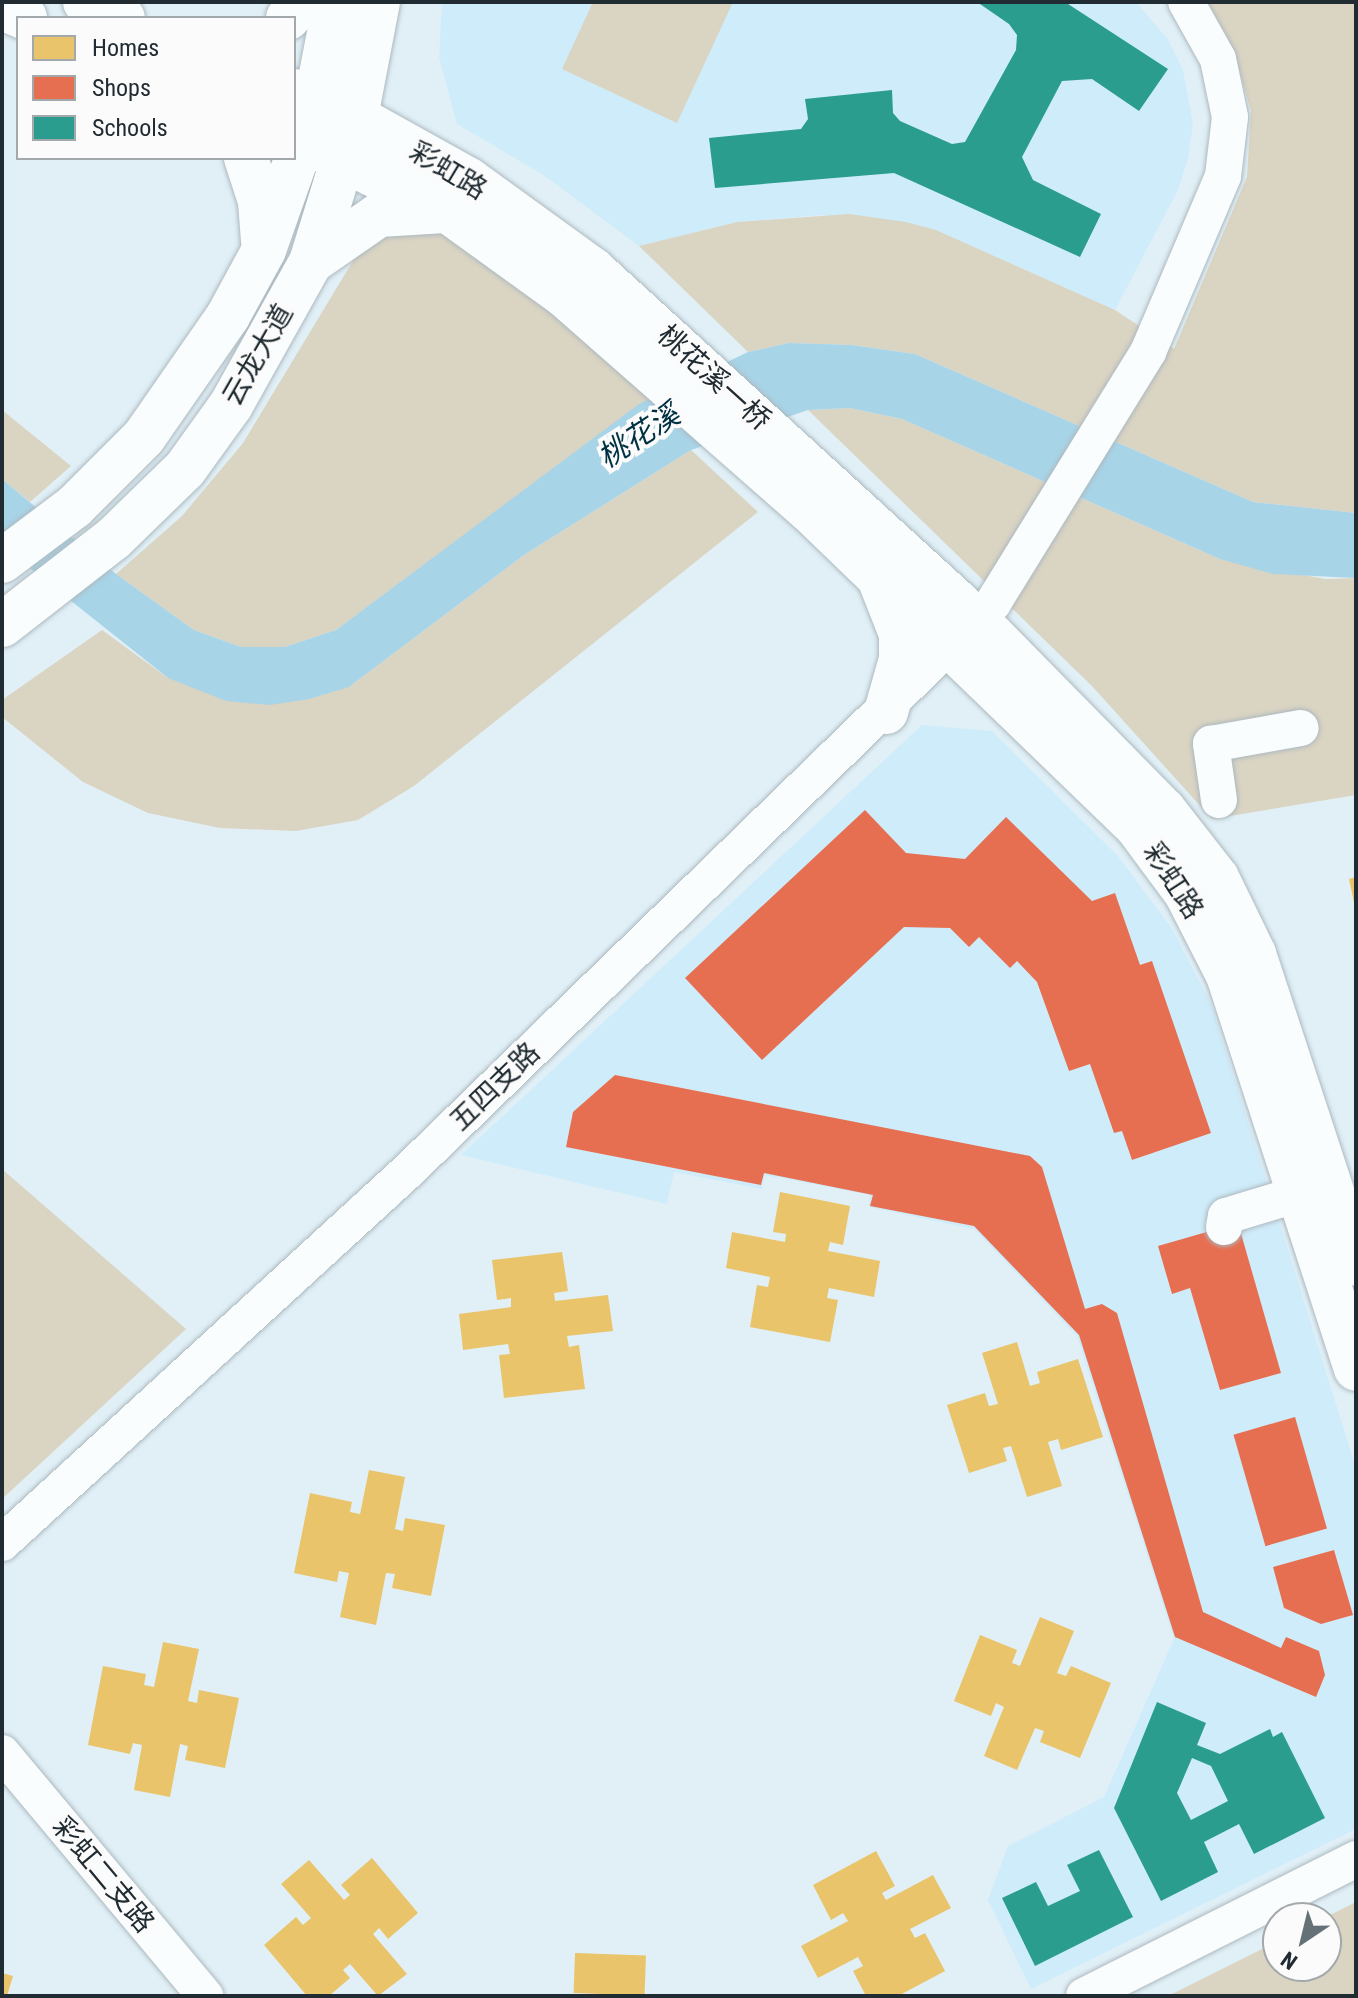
<!DOCTYPE html>
<meta charset="utf-8">
<style>
body{margin:0}
#map{position:relative;width:1358px;height:1998px;overflow:hidden;background:#e1f0f7;font-family:"Roboto Condensed","Noto Sans SC",sans-serif}
div>[style]{position:absolute}
.built>*{inset:0;background:#cfecfa}
.green>*{inset:0;background:#dad4c3}
.water>*{inset:0;background:#a8d4e8}
.homes>*{inset:0;background:#e9c46a;transform-origin:0 0}
.shops>*{inset:0;background:#e76f51;transform-origin:0 0}
.schools>*{inset:0;background:#2a9d8f}
.roads{filter:drop-shadow(0 0 2px #adb9bf) drop-shadow(0 0 2px #adb9bf)}
.minor>*{height:36px;margin:-18px;padding:0 18px;transform-origin:18px;border-radius:18px;background:#fafdfe}
.major>*{height:44px;margin:-22px;padding:0 22px;transform-origin:22px;border-radius:22px;background:#fafdfe}
span{translate:-50% -50%;white-space:nowrap;text-align:center;line-height:1.15;-webkit-text-stroke:8px #fbfbfb;paint-order:stroke}
.street-label{font-size:28px;color:#202c32}
.water-label{font-size:30px;color:#003143;font-style:italic}
.frame{position:absolute;inset:0;border:4px solid #202c32;pointer-events:none}
.legend{position:absolute;left:16px;top:16px;width:280px;height:144px;box-sizing:border-box;background:#fbfbfb;border:2px solid #a3a8ab;margin:0;padding:10px 14px;list-style:none;font-size:24px;color:#202c32}
.legend li{display:flex;align-items:center;gap:16px;height:40px}
.legend b{width:40px;border:2px solid #a3a8ab}
.north{position:absolute;left:1262px;top:1902px;width:80px;height:80px;box-sizing:border-box;background:#fbfbfb;border:2px solid #a3a8ab;border-radius:50%;rotate:215deg;font-size:22px;font-weight:700;line-height:32px;text-align:center;color:#202c32}
.north::after{content:'';display:block;margin:auto;width:28px;height:36px;background:#647177;clip-path:polygon(50% 0,100% 100%,50% 72%,0 100%)}
</style>
<div id="map">
<div class="built">
<div style="clip-path:polygon(442px 2px,1136px 2px,1167px 38px,1183px 70px,1193px 124px,1188px 158px,1178px 190px,1115px 310px,936px 230px,823px 215px,737px 222px,639px 246px,542px 174px,457px 124px,439px 57px)"></div>
<div style="clip-path:polygon(922px 725px,992px 731px,1118px 856px,1171px 927px,1211px 1004px,1356px 1468px,1356px 1829px,1031px 1989px,988px 1900px,1008px 1846px,1104px 1797px,1174px 1639px,1077px 1336px,974px 1229px,869px 1207px,870px 1195px,765px 1175px,762px 1189px,674px 1172px,667px 1204px,461px 1155px)"></div>
</div>
<div class="green">
<div style="clip-path:polygon(593px 2px,733px 2px,677px 123px,562px 69px)"></div>
<div style="clip-path:polygon(1208px 2px,1356px 2px,1356px 513px,1253px 502px,915px 354px,852px 345px,789px 343px,748px 352px,639px 246px,737px 222px,849px 214px,906px 222px,936px 230px,1115px 310px,1174px 349px,1247px 177px,1251px 111px,1232px 47px)"></div>
<div style="clip-path:polygon(433px 223px,553px 309px,653px 396px,336px 630px,285px 647px,241px 647px,194px 630px,116px 574px,182px 516px,243px 443px,365px 241px)"></div>
<div style="clip-path:polygon(850px 408px,902px 419px,1220px 559px,1325px 579px,1356px 578px,1356px 795px,1212px 819px,1092px 686px,808px 410px)"></div>
<div style="clip-path:polygon(2px 410px,71px 466px,30px 502px,2px 479px)"></div>
<div style="clip-path:polygon(691px 450px,758px 512px,414px 786px,358px 820px,296px 831px,220px 828px,148px 813px,83px 782px,2px 717px,2px 700px,102px 630px,168px 678px,349px 687px,524px 555px)"></div>
<div style="clip-path:polygon(2px 1169px,186px 1329px,2px 1499px)"></div>
<div style="clip-path:polygon(1356px 1902px,1356px 1996px,1168px 1996px,1278px 1941px,1278px 1966px,1326px 1966px,1324px 1918px)"></div>
</div>
<div class="water">
<div style="clip-path:polygon(789px 343px,852px 345px,915px 354px,1253px 502px,1356px 513px,1356px 578px,1273px 574px,1220px 559px,902px 419px,850px 408px,808px 410px,691px 450px,524px 555px,349px 687px,309px 699px,270px 705px,226px 701px,168px 678px,2px 546px,2px 479px,116px 574px,194px 630px,241px 647px,285px 647px,336px 630px,639px 404px,748px 352px)"></div>
</div>
<div class="homes">
<div style="clip-path:polygon(1356px 877px,1356px 907px,1355px 907px,1349px 879px)"></div>
<div style="clip-path:polygon(780px 1192px,850px 1206px,843px 1245px,830px 1242px,828px 1251px,880px 1261px,874px 1297px,829px 1288px,827px 1298px,838px 1300px,830px 1342px,750px 1327px,757px 1285px,768px 1287px,770px 1277px,726px 1268px,732px 1232px,785px 1242px,786px 1234px,773px 1232px)"></div>
<div style="clip-path:polygon(562px 1252px,568px 1291px,554px 1293px,555px 1301px,608px 1295px,613px 1331px,567px 1336px,569px 1347px,579px 1345px,585px 1389px,504px 1398px,499px 1355px,510px 1354px,508px 1344px,463px 1350px,459px 1314px,511px 1307px,511px 1298px,497px 1300px,492px 1260px)"></div>
<div style="clip-path:polygon(1017px 1342px,1030px 1386px,1040px 1383px,1037px 1372px,1078px 1359px,1103px 1437px,1061px 1450px,1058px 1439px,1048px 1442px,1062px 1486px,1027px 1497px,1011px 1446px,1003px 1448px,1007px 1461px,969px 1473px,947px 1405px,985px 1393px,989px 1406px,998px 1404px,982px 1353px)"></div>
<div style="clip-path:polygon(369px 1470px,405px 1477px,395px 1529px,403px 1531px,405px 1518px,445px 1525px,431px 1596px,392px 1588px,395px 1574px,386px 1573px,376px 1625px,340px 1617px,349px 1573px,339px 1571px,337px 1582px,294px 1573px,310px 1493px,352px 1502px,350px 1512px,360px 1514px)"></div>
<div style="clip-path:polygon(1040px 1617px,1074px 1631px,1057px 1673px,1066px 1676px,1071px 1666px,1111px 1683px,1080px 1758px,1040px 1742px,1044px 1731px,1035px 1728px,1017px 1770px,984px 1756px,1004px 1707px,996px 1703px,991px 1716px,954px 1701px,980px 1635px,1017px 1650px,1012px 1663px,1020px 1666px)"></div>
<div style="clip-path:polygon(163px 1642px,199px 1649px,188px 1701px,197px 1703px,199px 1690px,239px 1698px,225px 1768px,185px 1760px,188px 1746px,180px 1744px,170px 1797px,134px 1790px,142px 1745px,133px 1743px,130px 1754px,88px 1745px,103px 1666px,146px 1674px,144px 1685px,154px 1687px)"></div>
<div style="clip-path:polygon(876px 1851px,895px 1886px,882px 1893px,886px 1900px,933px 1875px,951px 1908px,910px 1929px,915px 1938px,925px 1933px,945px 1971px,898px 1996px,866px 1996px,853px 1971px,863px 1966px,858px 1957px,818px 1978px,801px 1946px,848px 1921px,843px 1913px,831px 1920px,813px 1885px)"></div>
<div style="clip-path:polygon(372px 1858px,418px 1913px,388px 1939px,379px 1928px,373px 1934px,407px 1974px,378px 1996px,350px 1964px,343px 1970px,350px 1978px,329px 1996px,307px 1996px,264px 1945px,296px 1917px,303px 1925px,311px 1918px,281px 1884px,309px 1860px,344px 1900px,350px 1895px,341px 1885px)"></div>
<div style="left:575px;top:1953px;width:71px;height:40px;rotate:2deg"></div>
<div style="clip-path:polygon(2px 1973px,13px 1976px,7px 1996px,2px 1996px)"></div>
</div>
<div class="shops">
<div style="clip-path:polygon(865px 810px,906px 853px,965px 859px,1006px 817px,1092px 901px,1115px 893px,1140px 965px,1152px 961px,1211px 1133px,1132px 1160px,1122px 1131px,1114px 1133px,1090px 1064px,1069px 1071px,1037px 982px,1017px 961px,1010px 968px,979px 937px,969px 947px,950px 928px,904px 927px,762px 1060px,685px 978px)"></div>
<div style="clip-path:polygon(615px 1075px,1030px 1156px,1042px 1167px,1085px 1309px,1102px 1304px,1117px 1313px,1203px 1612px,1281px 1648px,1286px 1637px,1319px 1651px,1325px 1675px,1316px 1697px,1175px 1637px,1079px 1335px,974px 1226px,870px 1206px,873px 1195px,764px 1173px,761px 1185px,566px 1147px,573px 1112px)"></div>
<div style="clip-path:polygon(1238px 1223px,1281px 1373px,1220px 1390px,1190px 1288px,1172px 1294px,1158px 1246px)"></div>
<div style="left:1295px;top:1417px;width:116px;height:64px;rotate:74deg"></div>
<div style="clip-path:polygon(1334px 1550px,1353px 1615px,1321px 1624px,1284px 1608px,1273px 1567px)"></div>
</div>
<div class="schools">
<div style="clip-path:polygon(977px 2px,1065px 2px,1168px 69px,1139px 111px,1092px 79px,1062px 81px,1022px 157px,1033px 180px,1101px 214px,1080px 257px,894px 173px,715px 188px,709px 138px,801px 129px,808px 119px,805px 99px,892px 90px,893px 113px,900px 121px,952px 144px,965px 142px,1016px 50px,1017px 35px,1009px 24px)"></div>
<div style="clip-path:polygon(evenodd,1157px 1702px,1206px 1723px,1197px 1745px,1220px 1754px,1270px 1729px,1273px 1737px,1282px 1732px,1325px 1818px,1254px 1854px,1239px 1824px,1204px 1842px,1218px 1872px,1161px 1901px,1114px 1808px,1157px 1702px,1192px 1758px,1211px 1766px,1228px 1801px,1191px 1820px,1177px 1793px,1192px 1758px)"></div>
<div style="clip-path:polygon(1099px 1850px,1133px 1917px,1035px 1966px,1002px 1898px,1036px 1882px,1048px 1906px,1080px 1891px,1067px 1865px)"></div>
</div>
<div class="roads">
<div class="minor">
<div style="left:1219px;top:800px;width:57px;rotate:-98.1deg"></div>
<div style="left:1211px;top:744px;width:91px;rotate:-10.1deg"></div>
<div style="left:1224px;top:1227px;width:11px;rotate:-80deg"></div>
<div style="left:1226px;top:1216px;width:76px;rotate:-16.8deg"></div>
<div style="left:2px;top:1543px;width:553px;rotate:-42.51deg"></div>
<div style="left:410px;top:1169px;width:813px;rotate:-44.15deg"></div>
<div style="left:993px;top:603px;width:295px;rotate:-58.3deg"></div>
<div style="left:1148px;top:352px;width:191px;rotate:-66.9deg"></div>
<div style="left:1223px;top:176px;width:59px;rotate:-83.2deg"></div>
<div style="left:1230px;top:117px;width:59px;rotate:-101.7deg"></div>
<div style="left:1218px;top:59px;width:65px;rotate:-119.3deg"></div>
<div style="left:2px;top:1753px;width:317px;rotate:50.1deg"></div>
<div style="left:1084px;top:1996px;width:305px;rotate:-26.7deg"></div>
</div>
<div class="major">
<div style="left:85px;top:2px;width:41px;rotate:22.8deg"></div>
<div style="left:2px;top:8px;width:25px;rotate:23deg"></div>
<div style="left:288px;top:18px;width:21px;rotate:-49deg"></div>
<div style="left:294px;top:91px;width:67px;rotate:22.8deg"></div>
<div style="left:356px;top:117px;width:129px;rotate:29.1deg"></div>
<div style="left:469px;top:180px;width:152px;rotate:35.9deg"></div>
<div style="left:592px;top:269px;width:522px;rotate:42.36deg"></div>
<div style="left:978px;top:621px;width:265px;rotate:45.5deg"></div>
<div style="left:1164px;top:810px;width:86px;rotate:52.1deg"></div>
<div style="left:1217px;top:878px;width:85px;rotate:64deg"></div>
<div style="left:1254px;top:954px;width:326px;rotate:71.8deg"></div>
<div style="left:294px;top:136px;width:173px;rotate:26.1deg"></div>
<div style="left:449px;top:212px;width:142px;rotate:35.8deg"></div>
<div style="left:564px;top:295px;width:325px;rotate:41.3deg"></div>
<div style="left:808px;top:509px;width:458px;rotate:44deg"></div>
<div style="left:1137px;top:827px;width:82px;rotate:53.4deg"></div>
<div style="left:1186px;top:893px;width:92px;rotate:62.9deg"></div>
<div style="left:1228px;top:975px;width:414px;rotate:72deg"></div>
<div style="left:246px;top:158px;width:45px;rotate:72deg"></div>
<div style="left:260px;top:201px;width:40px;rotate:85.7deg"></div>
<div style="left:311px;top:262px;width:83px;rotate:-34.7deg"></div>
<div style="left:379px;top:215px;width:66px;rotate:-3.5deg"></div>
<div style="left:2px;top:561px;width:90px;rotate:-36.9deg"></div>
<div style="left:74px;top:507px;width:99px;rotate:-45deg"></div>
<div style="left:144px;top:437px;width:147px;rotate:-55.2deg"></div>
<div style="left:228px;top:316px;width:75px;rotate:-61.4deg"></div>
<div style="left:264px;top:250px;width:117px;rotate:-70.5deg"></div>
<div style="left:303px;top:140px;width:42px;rotate:-72deg"></div>
<div style="left:316px;top:100px;width:100px;rotate:-79deg"></div>
<div style="left:881px;top:583px;width:55px;rotate:68.6deg"></div>
<div style="left:901px;top:634px;width:25px;rotate:90deg"></div>
<div style="left:901px;top:659px;width:55px;rotate:105.8deg"></div>
<div style="left:2px;top:625px;width:140px;rotate:-37.8deg"></div>
<div style="left:113px;top:539px;width:100px;rotate:-44.2deg"></div>
<div style="left:185px;top:469px;width:79px;rotate:-54.3deg"></div>
<div style="left:231px;top:405px;width:164px;rotate:-60.8deg"></div>
<div style="left:311px;top:262px;width:152px;rotate:-72.8deg"></div>
<div style="left:356px;top:117px;width:117px;rotate:-79.2deg"></div>
</div>
</div>
<div class="street-label">
<span style="left:448px;top:171px;rotate:31deg">彩虹路</span>
<span style="left:258px;top:355px;rotate:-60deg">云龙大道</span>
<span style="left:714px;top:378px;rotate:42deg">桃花溪一桥</span>
<span style="left:1173px;top:881px;rotate:57deg">彩虹路</span>
<span style="left:495px;top:1087px;rotate:-44deg">五四支路</span>
<span style="left:103px;top:1875px;rotate:50deg">彩虹二支路</span>
</div>
<div class="water-label">
<span style="left:639px;top:436px;rotate:-33deg">桃花溪</span>
</div>
<div class="frame"></div>
<ul class="legend">
<li><b style="height:22px;background:#e9c46a"></b>Homes</li>
<li><b style="height:22px;background:#e76f51"></b>Shops</li>
<li><b style="height:22px;background:#2a9d8f"></b>Schools</li>
</ul>
<div class="north">N</div>
</div>
